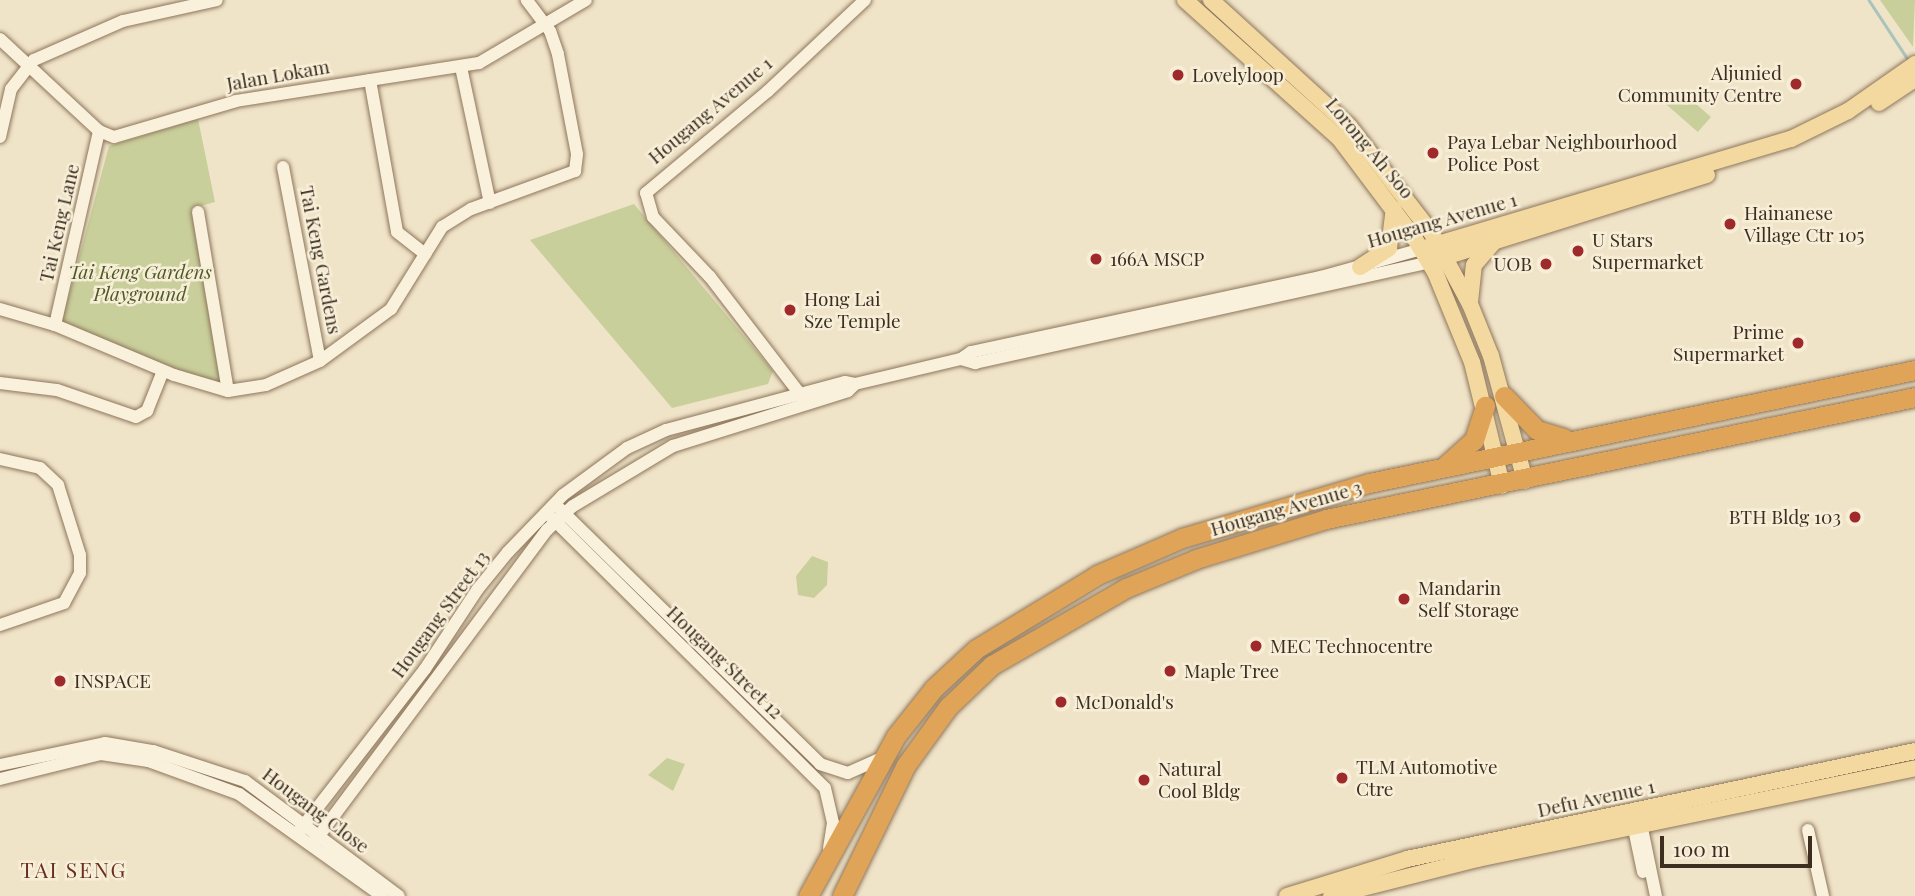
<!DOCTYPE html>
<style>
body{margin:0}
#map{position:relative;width:1915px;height:896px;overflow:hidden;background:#f0e4c8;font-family:"Playfair Display",serif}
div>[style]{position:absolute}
.green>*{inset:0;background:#c9cf9b;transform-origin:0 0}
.stream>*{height:2.5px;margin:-1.25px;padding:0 1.25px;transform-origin:1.25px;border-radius:1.25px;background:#a9c4bc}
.roads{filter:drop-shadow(0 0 2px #8d765c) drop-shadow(0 0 2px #8d765c)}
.minor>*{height:12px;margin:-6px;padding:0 6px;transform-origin:6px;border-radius:6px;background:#faf1dc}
.major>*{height:16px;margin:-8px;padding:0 8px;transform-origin:8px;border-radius:8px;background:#f3d9a0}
.highway>*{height:19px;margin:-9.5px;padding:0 9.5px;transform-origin:9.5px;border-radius:9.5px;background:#e0a458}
.dots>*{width:19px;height:19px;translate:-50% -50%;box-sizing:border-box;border:4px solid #f7eed8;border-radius:50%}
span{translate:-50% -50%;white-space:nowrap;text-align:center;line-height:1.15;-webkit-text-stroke:5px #f7eed8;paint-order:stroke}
.poi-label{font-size:19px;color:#3d2e20}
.right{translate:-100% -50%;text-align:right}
.left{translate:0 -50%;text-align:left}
.street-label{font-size:19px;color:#3d2e20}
.park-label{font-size:19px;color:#4d5a26;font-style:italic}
.neighbourhood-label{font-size:21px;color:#6b2e1e;letter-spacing:2px}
.scale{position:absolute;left:1660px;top:836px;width:152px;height:32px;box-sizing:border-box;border:4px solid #3d2e20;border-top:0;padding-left:9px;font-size:21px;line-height:24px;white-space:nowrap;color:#3d2e20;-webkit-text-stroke:5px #f7eed8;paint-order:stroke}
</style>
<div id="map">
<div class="green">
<div style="clip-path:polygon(1880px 0,1915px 0,1913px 47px)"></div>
<div style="left:1680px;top:90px;width:41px;height:20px;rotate:41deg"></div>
<div style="clip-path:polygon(198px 119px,215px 202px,193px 208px,224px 384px,193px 378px,62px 321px,109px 146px)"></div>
<div style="clip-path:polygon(634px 204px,773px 371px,768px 384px,672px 408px,530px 240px)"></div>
<div style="clip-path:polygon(812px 556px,828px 562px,827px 585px,814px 598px,798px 595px,796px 576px)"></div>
<div style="clip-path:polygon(667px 758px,685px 764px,673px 791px,648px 775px)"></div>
</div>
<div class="stream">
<div style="left:1869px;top:0;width:73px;rotate:56.7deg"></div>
</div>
<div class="roads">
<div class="minor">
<div style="left:0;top:39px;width:135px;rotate:42.9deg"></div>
<div style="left:99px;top:131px;width:16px;rotate:22deg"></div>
<div style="left:114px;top:137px;width:127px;rotate:-16.4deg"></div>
<div style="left:236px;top:101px;width:246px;rotate:-8.9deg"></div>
<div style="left:479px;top:63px;width:124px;rotate:-30.5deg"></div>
<div style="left:461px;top:67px;width:139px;rotate:78deg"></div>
<div style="left:370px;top:80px;width:154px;rotate:79.9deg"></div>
<div style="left:397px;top:232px;width:36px;rotate:38deg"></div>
<div style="left:0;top:137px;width:49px;rotate:-77.1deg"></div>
<div style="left:11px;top:89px;width:37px;rotate:-52deg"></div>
<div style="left:34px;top:60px;width:97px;rotate:-23.7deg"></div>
<div style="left:123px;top:21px;width:96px;rotate:-12.6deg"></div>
<div style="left:283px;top:167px;width:197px;rotate:79.2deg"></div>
<div style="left:198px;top:212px;width:181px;rotate:80.5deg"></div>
<div style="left:0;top:309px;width:57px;rotate:16.2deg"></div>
<div style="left:55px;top:325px;width:129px;rotate:22.8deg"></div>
<div style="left:174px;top:375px;width:56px;rotate:16.5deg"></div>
<div style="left:228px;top:391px;width:38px;rotate:-9deg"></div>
<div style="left:266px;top:385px;width:59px;rotate:-24deg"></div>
<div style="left:320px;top:361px;width:88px;rotate:-36.2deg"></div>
<div style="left:391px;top:309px;width:97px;rotate:-58.1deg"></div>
<div style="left:442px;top:227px;width:34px;rotate:-32deg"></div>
<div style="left:471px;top:209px;width:111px;rotate:-20.1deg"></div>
<div style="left:575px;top:171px;width:17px;rotate:-83deg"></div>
<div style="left:577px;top:154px;width:102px;rotate:-100.8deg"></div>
<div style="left:558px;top:54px;width:24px;rotate:-109deg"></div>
<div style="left:550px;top:31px;width:39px;rotate:-127deg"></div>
<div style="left:55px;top:325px;width:199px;rotate:-77.2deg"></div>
<div style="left:961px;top:359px;width:15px;rotate:16deg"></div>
<div style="left:975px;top:363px;width:465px;rotate:-12.5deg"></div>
<div style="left:0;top:383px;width:57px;rotate:7deg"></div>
<div style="left:57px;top:390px;width:83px;rotate:18.9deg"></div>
<div style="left:136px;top:417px;width:13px;rotate:-29deg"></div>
<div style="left:147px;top:411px;width:43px;rotate:-68.2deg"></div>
<div style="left:803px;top:398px;width:153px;rotate:-127.5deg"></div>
<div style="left:710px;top:277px;width:83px;rotate:-133.5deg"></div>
<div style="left:653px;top:217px;width:25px;rotate:-106deg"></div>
<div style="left:646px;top:193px;width:159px;rotate:-39.9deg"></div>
<div style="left:768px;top:91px;width:133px;rotate:-43.2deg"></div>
<div style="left:0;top:459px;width:41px;rotate:12.7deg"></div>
<div style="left:40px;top:468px;width:25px;rotate:43deg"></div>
<div style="left:58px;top:485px;width:73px;rotate:72.6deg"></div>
<div style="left:80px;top:555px;width:18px;rotate:90deg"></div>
<div style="left:80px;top:573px;width:34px;rotate:118deg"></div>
<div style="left:64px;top:603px;width:68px;rotate:161deg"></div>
<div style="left:559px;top:508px;width:366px;rotate:44.4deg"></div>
<div style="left:820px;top:764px;width:29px;rotate:18deg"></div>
<div style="left:848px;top:773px;width:37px;rotate:-24deg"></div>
<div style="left:551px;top:517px;width:385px;rotate:44.7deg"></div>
<div style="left:825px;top:788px;width:36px;rotate:77deg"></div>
<div style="left:833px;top:823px;width:25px;rotate:99deg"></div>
<div style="left:0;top:765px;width:107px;rotate:-11.8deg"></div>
<div style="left:105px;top:743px;width:49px;rotate:9.5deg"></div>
<div style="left:153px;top:751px;width:97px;rotate:18.1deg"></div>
<div style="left:245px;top:781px;width:192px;rotate:36.8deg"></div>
<div style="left:0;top:779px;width:104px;rotate:-13.9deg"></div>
<div style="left:101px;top:754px;width:48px;rotate:8.5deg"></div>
<div style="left:148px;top:761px;width:97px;rotate:19.9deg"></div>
<div style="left:239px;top:794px;width:176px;rotate:35.5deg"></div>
<div style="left:1640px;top:819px;width:79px;rotate:78.3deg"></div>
<div style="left:1633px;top:824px;width:49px;rotate:78.2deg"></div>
<div style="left:1808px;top:830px;width:68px;rotate:77.2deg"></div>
<div style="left:297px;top:834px;width:209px;rotate:-52.2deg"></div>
<div style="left:425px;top:669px;width:95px;rotate:-56.6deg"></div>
<div style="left:477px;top:590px;width:49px;rotate:-50.8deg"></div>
<div style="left:508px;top:552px;width:79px;rotate:-46deg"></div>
<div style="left:563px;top:495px;width:79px;rotate:-36.3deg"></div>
<div style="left:627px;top:448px;width:43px;rotate:-24.8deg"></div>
<div style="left:666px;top:430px;width:185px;rotate:-15deg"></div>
<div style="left:845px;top:382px;width:10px;rotate:11deg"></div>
<div style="left:855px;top:384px;width:109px;rotate:-13.3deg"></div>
<div style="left:961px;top:359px;width:12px;rotate:-35deg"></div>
<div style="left:971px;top:352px;width:358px;rotate:-12.1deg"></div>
<div style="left:1321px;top:277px;width:105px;rotate:-15.5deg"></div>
<div style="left:312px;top:845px;width:393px;rotate:-53.3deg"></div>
<div style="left:547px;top:530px;width:35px;rotate:-43deg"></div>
<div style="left:573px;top:506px;width:117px;rotate:-31deg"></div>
<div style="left:673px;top:446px;width:183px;rotate:-17.4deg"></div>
<div style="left:848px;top:391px;width:10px;rotate:-45deg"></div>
</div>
<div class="major">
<div style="left:1185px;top:0;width:207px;rotate:41.9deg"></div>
<div style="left:1339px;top:138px;width:126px;rotate:53deg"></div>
<div style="left:1415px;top:239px;width:39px;rotate:59deg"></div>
<div style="left:1435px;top:272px;width:97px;rotate:67.7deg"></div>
<div style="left:1472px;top:362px;width:127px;rotate:76.3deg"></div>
<div style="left:1211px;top:0;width:187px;rotate:42.4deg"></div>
<div style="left:1349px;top:126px;width:134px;rotate:52.3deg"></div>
<div style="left:1431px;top:232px;width:82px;rotate:61.6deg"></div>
<div style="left:1470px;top:304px;width:56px;rotate:68deg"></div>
<div style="left:1491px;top:356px;width:129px;rotate:74.7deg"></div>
<div style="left:1879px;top:103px;width:43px;rotate:-33.7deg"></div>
<div style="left:1428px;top:247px;width:379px;rotate:-16.6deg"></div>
<div style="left:1791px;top:139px;width:64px;rotate:-26.2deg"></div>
<div style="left:1848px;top:111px;width:82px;rotate:-35deg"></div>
<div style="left:1435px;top:260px;width:285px;rotate:-17.4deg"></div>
<div style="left:1360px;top:267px;width:35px;rotate:-33deg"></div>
<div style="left:1389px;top:248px;width:39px;rotate:-83deg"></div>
<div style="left:1470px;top:302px;width:37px;rotate:-84deg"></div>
<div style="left:1474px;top:265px;width:28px;rotate:-49deg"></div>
<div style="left:1287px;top:896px;width:126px;rotate:-17.1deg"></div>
<div style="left:1407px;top:859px;width:519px;rotate:-12deg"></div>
<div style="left:1331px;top:896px;width:151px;rotate:-14.2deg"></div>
<div style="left:1477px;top:859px;width:447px;rotate:-11.7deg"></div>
</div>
<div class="highway">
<div style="left:1504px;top:396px;width:47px;rotate:45.9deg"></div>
<div style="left:1537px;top:430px;width:28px;rotate:17deg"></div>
<div style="left:1446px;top:465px;width:38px;rotate:-42deg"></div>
<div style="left:1474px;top:440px;width:36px;rotate:-72deg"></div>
<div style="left:808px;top:896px;width:183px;rotate:-61.2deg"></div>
<div style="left:896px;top:736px;width:61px;rotate:-51.6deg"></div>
<div style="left:934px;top:688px;width:57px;rotate:-42.9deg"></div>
<div style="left:976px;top:649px;width:142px;rotate:-31.4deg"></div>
<div style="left:1097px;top:575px;width:93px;rotate:-23.5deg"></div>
<div style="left:1182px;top:538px;width:195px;rotate:-16.4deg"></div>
<div style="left:1369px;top:483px;width:558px;rotate:-11.69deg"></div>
<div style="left:842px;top:896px;width:146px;rotate:-64deg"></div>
<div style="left:906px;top:765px;width:72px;rotate:-54.1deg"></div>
<div style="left:948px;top:707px;width:61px;rotate:-43.7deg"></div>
<div style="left:992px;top:665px;width:155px;rotate:-29.9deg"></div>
<div style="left:1126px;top:588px;width:76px;rotate:-22.5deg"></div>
<div style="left:1196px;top:559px;width:136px;rotate:-17.1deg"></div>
<div style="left:1326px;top:519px;width:602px;rotate:-11.7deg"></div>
</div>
</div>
<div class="dots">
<div style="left:1178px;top:75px;background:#9e2a2b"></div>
<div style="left:1796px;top:84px;background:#9e2a2b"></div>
<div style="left:1433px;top:153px;background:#9e2a2b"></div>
<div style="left:1730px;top:224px;background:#9e2a2b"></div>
<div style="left:1578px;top:251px;background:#9e2a2b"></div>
<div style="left:1096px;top:259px;background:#9e2a2b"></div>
<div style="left:1546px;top:264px;background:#9e2a2b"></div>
<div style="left:790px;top:310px;background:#9e2a2b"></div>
<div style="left:1798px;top:343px;background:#9e2a2b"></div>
<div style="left:1855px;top:517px;background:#9e2a2b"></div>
<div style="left:1404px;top:599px;background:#9e2a2b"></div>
<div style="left:1256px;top:646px;background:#9e2a2b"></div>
<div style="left:1170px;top:671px;background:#9e2a2b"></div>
<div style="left:60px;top:681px;background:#9e2a2b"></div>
<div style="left:1061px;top:702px;background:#9e2a2b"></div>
<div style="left:1342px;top:778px;background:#9e2a2b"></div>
<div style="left:1144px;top:780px;background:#9e2a2b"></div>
</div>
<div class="poi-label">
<span class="right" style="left:1782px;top:84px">Aljunied<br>Community Centre</span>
<span class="left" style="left:1192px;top:75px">Lovelyloop</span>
<span class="left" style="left:1447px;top:153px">Paya Lebar Neighbourhood<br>Police Post</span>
<span class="left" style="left:1744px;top:224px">Hainanese<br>Village Ctr 105</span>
<span class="left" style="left:1592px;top:251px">U Stars<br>Supermarket</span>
<span class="left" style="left:1110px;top:259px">166A MSCP</span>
<span class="right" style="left:1532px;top:264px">UOB</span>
<span class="left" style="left:804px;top:310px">Hong Lai<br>Sze Temple</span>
<span class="right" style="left:1784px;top:343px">Prime<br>Supermarket</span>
<span class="right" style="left:1841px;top:517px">BTH Bldg 103</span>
<span class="left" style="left:1418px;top:599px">Mandarin<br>Self Storage</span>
<span class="left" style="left:1270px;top:646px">MEC Technocentre</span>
<span class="left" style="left:1184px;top:671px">Maple Tree</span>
<span class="left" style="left:74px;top:681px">INSPACE</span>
<span class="left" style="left:1075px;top:702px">McDonald's</span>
<span class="left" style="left:1356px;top:778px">TLM Automotive<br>Ctre</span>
<span class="left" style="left:1158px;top:780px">Natural<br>Cool Bldg</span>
</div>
<div class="street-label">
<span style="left:278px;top:75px;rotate:-10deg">Jalan Lokam</span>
<span style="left:710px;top:110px;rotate:-40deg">Hougang Avenue 1</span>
<span style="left:1370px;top:148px;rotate:50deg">Lorong Ah Soo</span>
<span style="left:1442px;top:220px;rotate:-16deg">Hougang Avenue 1</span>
<span style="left:59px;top:223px;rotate:-77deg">Tai Keng Lane</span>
<span style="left:321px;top:260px;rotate:79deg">Tai Keng Gardens</span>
<span style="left:1286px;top:508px;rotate:-16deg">Hougang Avenue 3</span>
<span style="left:440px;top:614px;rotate:-54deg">Hougang Street 13</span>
<span style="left:725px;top:662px;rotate:44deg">Hougang Street 12</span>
<span style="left:1596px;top:798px;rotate:-12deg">Defu Avenue 1</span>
<span style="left:316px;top:810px;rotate:37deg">Hougang Close</span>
</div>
<div class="park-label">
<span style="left:140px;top:283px">Tai Keng Gardens<br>Playground</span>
</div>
<div class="neighbourhood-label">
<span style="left:74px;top:869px">TAI SENG</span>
</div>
<div class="scale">100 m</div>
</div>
